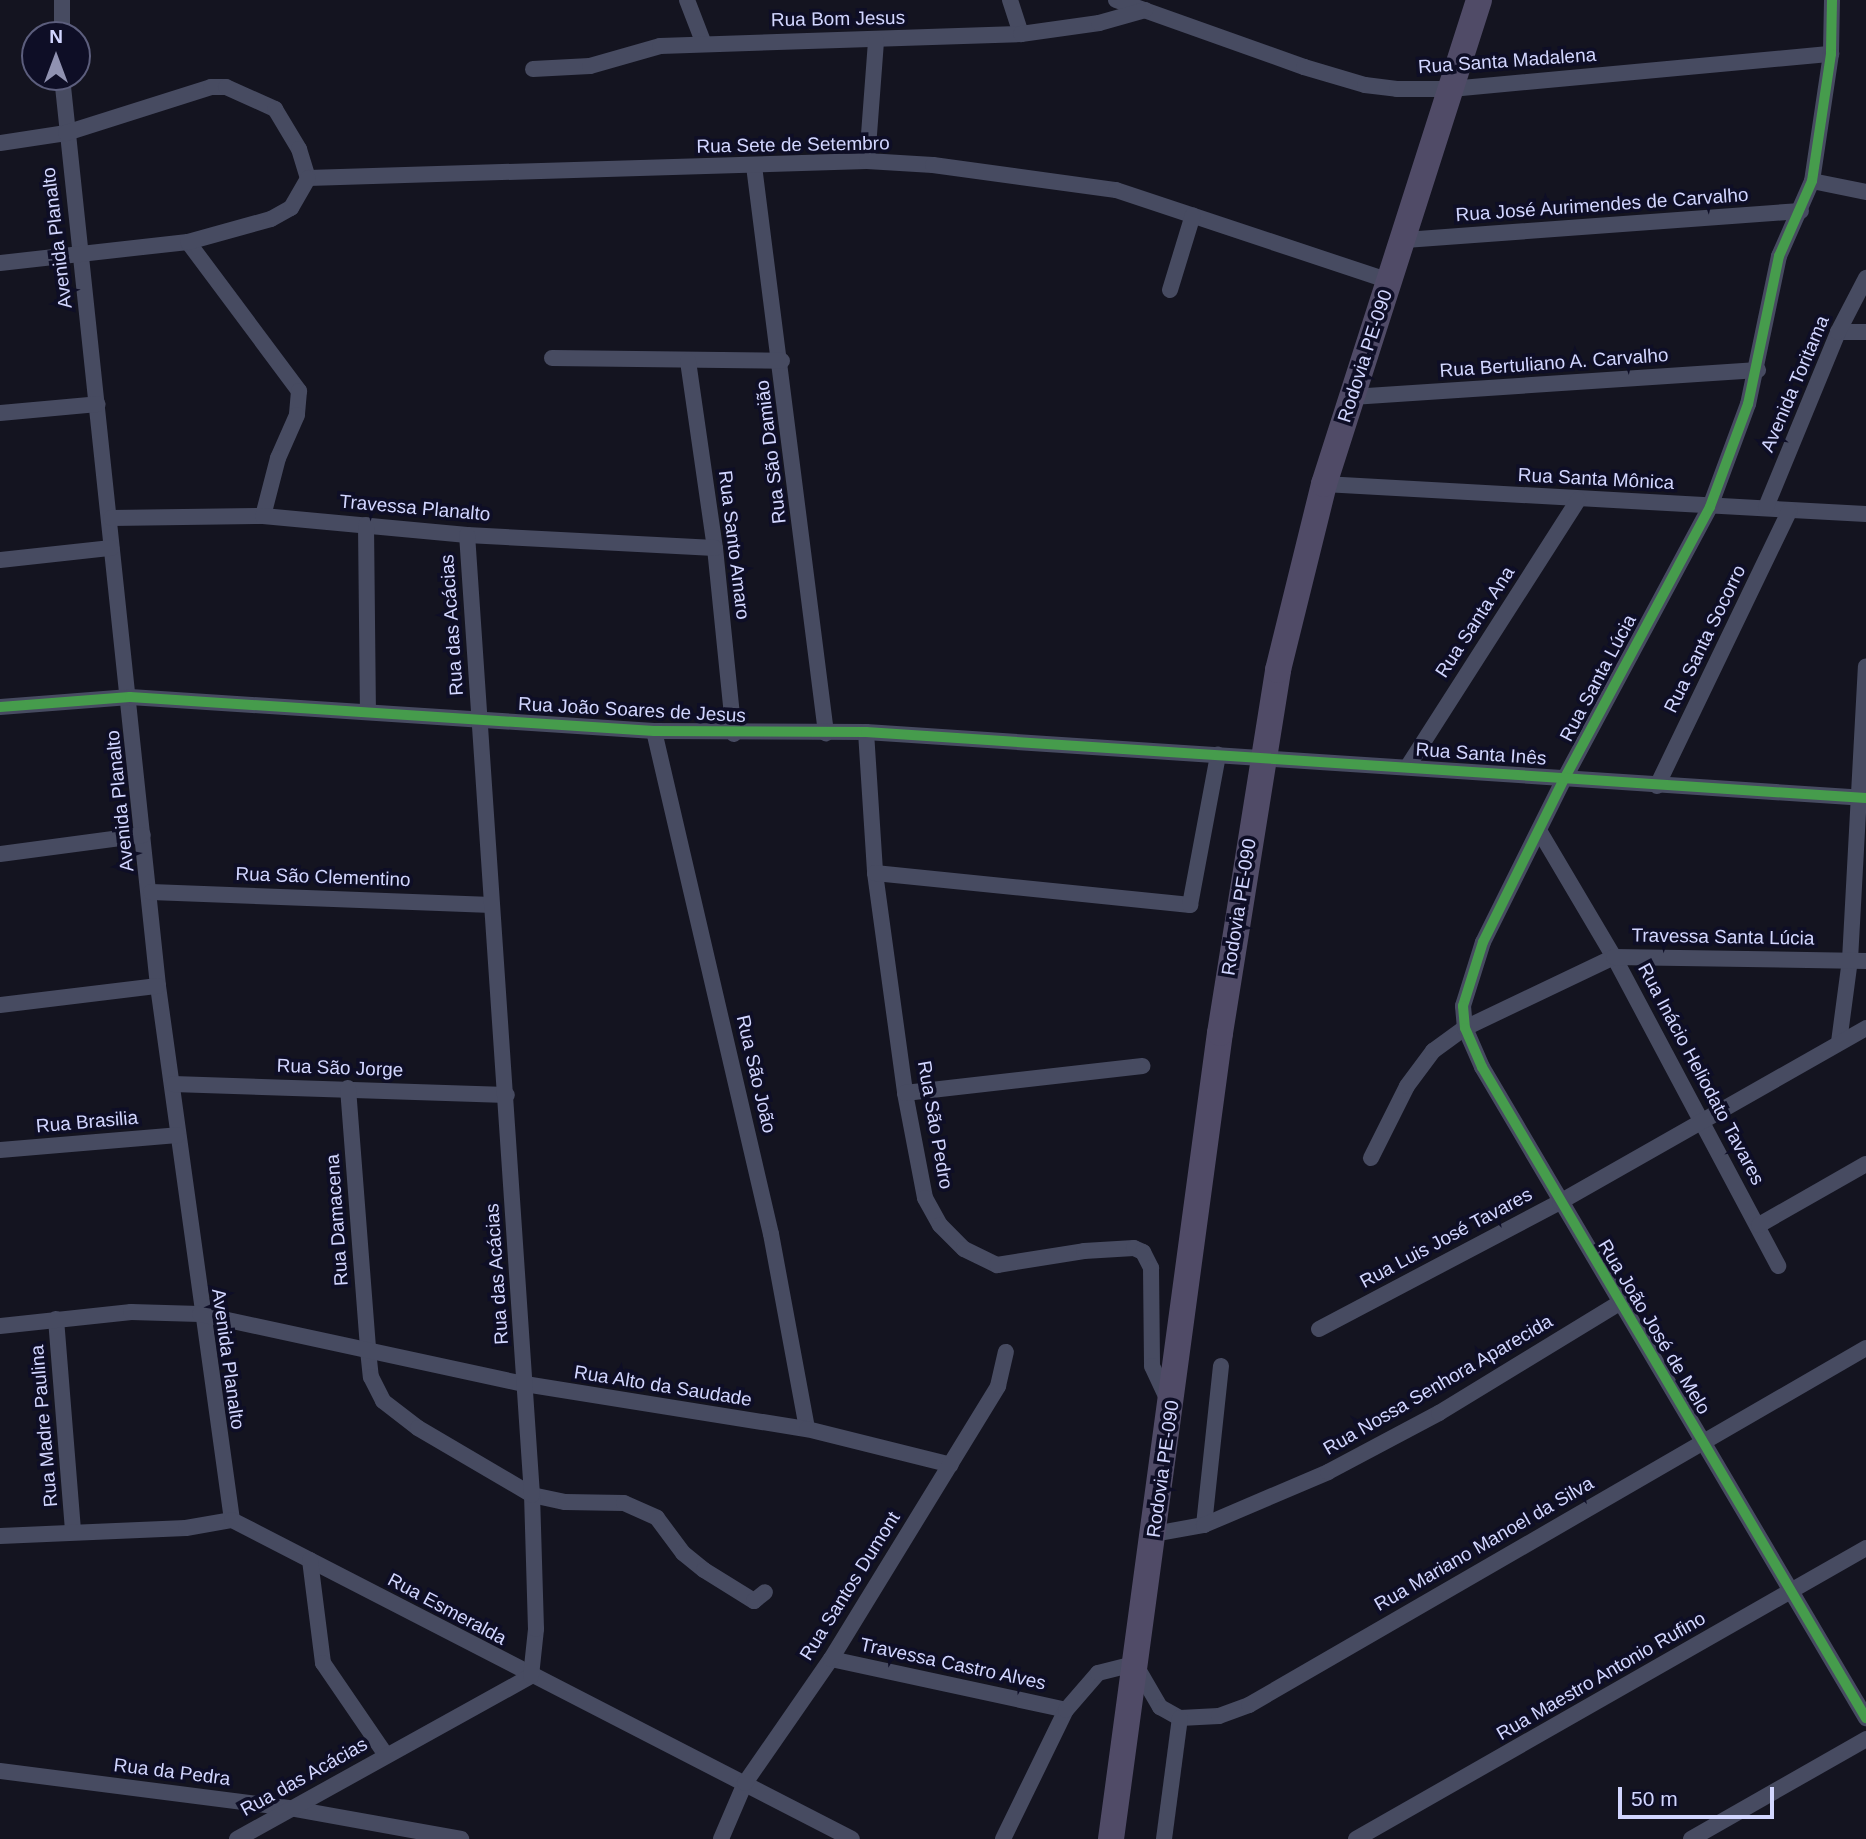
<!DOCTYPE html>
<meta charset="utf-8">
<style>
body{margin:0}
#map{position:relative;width:1866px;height:1839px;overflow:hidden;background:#141420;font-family:Arial,sans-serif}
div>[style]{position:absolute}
.minor>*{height:16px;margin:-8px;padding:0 8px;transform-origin:8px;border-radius:8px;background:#474b61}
.primary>*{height:26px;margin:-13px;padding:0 13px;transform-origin:13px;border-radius:13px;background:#504b67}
.cycleway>*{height:10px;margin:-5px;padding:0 5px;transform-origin:5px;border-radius:5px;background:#469c4c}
span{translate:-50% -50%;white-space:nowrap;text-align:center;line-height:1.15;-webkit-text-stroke:7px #0e0e26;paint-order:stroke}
.street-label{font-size:19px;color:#d2d6ff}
.north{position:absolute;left:21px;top:21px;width:70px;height:70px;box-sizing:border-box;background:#0e0e26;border:2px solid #5c5e7d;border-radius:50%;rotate:0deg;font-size:19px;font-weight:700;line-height:28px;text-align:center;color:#d2d6ff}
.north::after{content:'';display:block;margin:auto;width:24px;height:32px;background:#9092b1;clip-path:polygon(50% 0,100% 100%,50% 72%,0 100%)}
.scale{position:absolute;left:1618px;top:1787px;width:156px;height:32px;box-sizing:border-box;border:4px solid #d2d6ff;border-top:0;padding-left:9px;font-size:21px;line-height:24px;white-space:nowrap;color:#d2d6ff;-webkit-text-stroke:5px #0e0e26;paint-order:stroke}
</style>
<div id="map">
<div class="minor">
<div style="left:687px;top:0;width:47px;rotate:68.9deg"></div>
<div style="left:1010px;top:0;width:36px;rotate:72deg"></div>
<div style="left:1116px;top:0;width:200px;rotate:19.6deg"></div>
<div style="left:1304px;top:67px;width:64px;rotate:16.4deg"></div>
<div style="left:1365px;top:85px;width:32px;rotate:7deg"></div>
<div style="left:1397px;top:89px;width:54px"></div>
<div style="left:1451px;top:89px;width:382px;rotate:-5.3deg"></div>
<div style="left:1832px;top:0;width:54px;rotate:91.1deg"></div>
<div style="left:1831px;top:54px;width:128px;rotate:98.5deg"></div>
<div style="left:1812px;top:181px;width:82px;rotate:113.7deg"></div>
<div style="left:1779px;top:256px;width:151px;rotate:101.8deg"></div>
<div style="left:1748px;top:404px;width:110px;rotate:110.3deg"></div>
<div style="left:1710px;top:507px;width:306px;rotate:118.2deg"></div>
<div style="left:1565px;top:777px;width:184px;rotate:116.4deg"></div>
<div style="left:1483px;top:942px;width:67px;rotate:107.4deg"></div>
<div style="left:1463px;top:1006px;width:22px;rotate:85deg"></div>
<div style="left:1465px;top:1028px;width:43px;rotate:66.4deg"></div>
<div style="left:1482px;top:1067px;width:756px;rotate:59.47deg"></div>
<div style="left:62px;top:35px;width:35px;rotate:-90deg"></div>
<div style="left:533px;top:69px;width:57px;rotate:-3deg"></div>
<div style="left:590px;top:66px;width:73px;rotate:-15.9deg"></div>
<div style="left:660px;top:46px;width:361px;rotate:-1.9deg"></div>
<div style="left:1021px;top:34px;width:79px;rotate:-8deg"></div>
<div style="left:1099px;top:23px;width:48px;rotate:-15.8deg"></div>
<div style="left:62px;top:77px;width:914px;rotate:83.97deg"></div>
<div style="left:158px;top:986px;width:539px;rotate:82.11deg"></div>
<div style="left:0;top:143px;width:67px;rotate:-8.6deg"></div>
<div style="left:66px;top:133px;width:152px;rotate:-17.6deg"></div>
<div style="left:211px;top:87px;width:15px"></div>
<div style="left:226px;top:87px;width:54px;rotate:24.2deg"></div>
<div style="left:275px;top:109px;width:47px;rotate:59deg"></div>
<div style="left:299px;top:149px;width:30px;rotate:73deg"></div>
<div style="left:867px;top:161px;width:121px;rotate:-85.7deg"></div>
<div style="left:754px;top:166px;width:572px;rotate:82.76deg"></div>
<div style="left:308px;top:178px;width:559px;rotate:-1.74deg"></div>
<div style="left:867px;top:161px;width:66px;rotate:3.5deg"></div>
<div style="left:933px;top:165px;width:185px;rotate:7.8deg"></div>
<div style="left:1116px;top:190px;width:288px;rotate:18.4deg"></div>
<div style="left:1812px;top:181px;width:55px;rotate:11.5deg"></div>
<div style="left:1405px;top:240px;width:397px;rotate:-4.2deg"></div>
<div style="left:188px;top:242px;width:186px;rotate:53.3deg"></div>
<div style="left:299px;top:391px;width:24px;rotate:95deg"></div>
<div style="left:297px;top:415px;width:47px;rotate:113.8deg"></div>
<div style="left:278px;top:458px;width:60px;rotate:104.5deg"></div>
<div style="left:0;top:263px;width:189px;rotate:-6.4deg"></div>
<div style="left:188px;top:242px;width:86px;rotate:-15.5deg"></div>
<div style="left:271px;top:219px;width:23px;rotate:-29deg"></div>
<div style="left:291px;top:208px;width:34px;rotate:-60deg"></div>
<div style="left:1170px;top:290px;width:78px;rotate:-73deg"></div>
<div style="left:1838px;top:332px;width:28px"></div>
<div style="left:552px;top:358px;width:230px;rotate:0.7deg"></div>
<div style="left:688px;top:361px;width:189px;rotate:81.8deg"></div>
<div style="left:715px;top:548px;width:187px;rotate:84.2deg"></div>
<div style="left:1352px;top:397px;width:407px;rotate:-3.8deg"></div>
<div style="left:0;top:413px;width:98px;rotate:-5.2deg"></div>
<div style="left:1324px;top:484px;width:543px;rotate:3.17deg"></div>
<div style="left:1766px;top:507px;width:189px;rotate:-67.6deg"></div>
<div style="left:1838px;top:332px;width:61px;rotate:-62.6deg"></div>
<div style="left:111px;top:518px;width:152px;rotate:-0.8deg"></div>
<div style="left:263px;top:516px;width:205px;rotate:5.3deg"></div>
<div style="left:467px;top:535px;width:248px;rotate:3deg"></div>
<div style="left:366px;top:525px;width:187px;rotate:89.4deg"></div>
<div style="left:0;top:560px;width:112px;rotate:-6.2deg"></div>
<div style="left:0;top:707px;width:130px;rotate:-4.4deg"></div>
<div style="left:130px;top:697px;width:525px;rotate:3.71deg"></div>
<div style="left:654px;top:731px;width:212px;rotate:0.3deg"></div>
<div style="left:866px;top:732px;width:1002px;rotate:3.78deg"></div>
<div style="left:654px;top:731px;width:516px;rotate:76.91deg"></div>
<div style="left:771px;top:1234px;width:198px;rotate:79.5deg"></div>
<div style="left:866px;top:732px;width:141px;rotate:86.3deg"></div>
<div style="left:875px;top:873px;width:222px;rotate:82.2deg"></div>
<div style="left:905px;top:1093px;width:107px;rotate:79.2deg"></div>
<div style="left:925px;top:1198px;width:31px;rotate:61deg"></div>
<div style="left:940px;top:1225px;width:34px;rotate:45deg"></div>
<div style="left:964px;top:1249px;width:37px;rotate:26deg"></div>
<div style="left:997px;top:1265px;width:88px;rotate:-9.1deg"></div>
<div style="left:1084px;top:1251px;width:50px;rotate:-3.4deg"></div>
<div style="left:1134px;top:1248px;width:10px;rotate:24deg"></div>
<div style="left:1143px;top:1252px;width:18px;rotate:63deg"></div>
<div style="left:1151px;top:1268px;width:98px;rotate:89.4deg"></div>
<div style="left:1152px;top:1366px;width:40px;rotate:65deg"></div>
<div style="left:1408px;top:766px;width:316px;rotate:-57.4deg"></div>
<div style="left:1657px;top:786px;width:306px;rotate:-64.3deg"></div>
<div style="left:1540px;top:832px;width:145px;rotate:59.4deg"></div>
<div style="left:1614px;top:957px;width:350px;rotate:62deg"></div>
<div style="left:0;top:854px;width:144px;rotate:-7.6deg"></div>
<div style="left:875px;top:873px;width:317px;rotate:5.8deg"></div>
<div style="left:1190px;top:905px;width:153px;rotate:-79.4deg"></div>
<div style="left:151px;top:892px;width:341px;rotate:2.2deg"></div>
<div style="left:0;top:1005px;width:159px;rotate:-6.9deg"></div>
<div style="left:1839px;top:1042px;width:83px;rotate:-82.4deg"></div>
<div style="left:1850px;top:960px;width:294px;rotate:-86.9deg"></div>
<div style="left:173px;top:1084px;width:334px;rotate:1.9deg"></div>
<div style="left:348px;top:1088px;width:263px;rotate:85.6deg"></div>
<div style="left:368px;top:1350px;width:27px;rotate:84deg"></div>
<div style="left:371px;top:1377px;width:27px;rotate:63deg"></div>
<div style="left:383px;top:1401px;width:44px;rotate:37.6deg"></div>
<div style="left:418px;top:1428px;width:132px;rotate:30.4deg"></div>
<div style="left:532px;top:1495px;width:34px;rotate:12deg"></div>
<div style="left:565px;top:1502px;width:59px;rotate:1deg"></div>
<div style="left:624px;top:1503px;width:36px;rotate:24deg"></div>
<div style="left:657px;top:1518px;width:44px;rotate:53.4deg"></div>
<div style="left:683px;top:1553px;width:27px;rotate:39deg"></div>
<div style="left:704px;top:1570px;width:59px;rotate:31.8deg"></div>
<div style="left:754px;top:1601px;width:14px;rotate:-39deg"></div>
<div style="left:905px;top:1093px;width:239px;rotate:-6.5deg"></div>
<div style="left:0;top:1150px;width:178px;rotate:-4.8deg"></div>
<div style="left:1371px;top:1158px;width:80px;rotate:-63.4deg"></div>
<div style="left:1407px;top:1086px;width:44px;rotate:-53.4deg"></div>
<div style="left:1433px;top:1051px;width:39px;rotate:-36deg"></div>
<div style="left:1465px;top:1028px;width:165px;rotate:-25.5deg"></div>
<div style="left:1614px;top:957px;width:252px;rotate:0.9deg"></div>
<div style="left:1759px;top:1225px;width:123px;rotate:-29.7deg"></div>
<div style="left:56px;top:1319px;width:212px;rotate:85.4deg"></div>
<div style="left:0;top:1326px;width:132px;rotate:-6.1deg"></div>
<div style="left:131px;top:1312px;width:69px;rotate:1.7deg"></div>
<div style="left:200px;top:1314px;width:332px;rotate:12.2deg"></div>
<div style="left:525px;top:1384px;width:286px;rotate:9.1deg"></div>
<div style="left:807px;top:1429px;width:148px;rotate:14deg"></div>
<div style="left:1319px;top:1329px;width:272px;rotate:-27.8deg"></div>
<div style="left:1560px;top:1202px;width:352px;rotate:-29.6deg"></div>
<div style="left:1204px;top:1525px;width:160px;rotate:-83.9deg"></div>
<div style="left:1154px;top:1534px;width:51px;rotate:-10.2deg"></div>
<div style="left:1204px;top:1525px;width:135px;rotate:-23.1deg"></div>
<div style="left:1328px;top:1472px;width:126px;rotate:-28deg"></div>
<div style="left:1439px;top:1413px;width:211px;rotate:-31.4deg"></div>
<div style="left:0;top:1536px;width:186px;rotate:-2.5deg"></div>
<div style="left:186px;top:1528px;width:47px;rotate:-9.9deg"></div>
<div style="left:232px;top:1520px;width:697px;rotate:27.23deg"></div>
<div style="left:310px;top:1560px;width:104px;rotate:82.8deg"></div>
<div style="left:323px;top:1663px;width:112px;rotate:55.6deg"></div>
<div style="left:831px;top:1659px;width:240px;rotate:12.2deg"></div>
<div style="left:0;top:1771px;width:291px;rotate:7.3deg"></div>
<div style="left:289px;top:1808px;width:175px;rotate:10.2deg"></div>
<div style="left:237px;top:1839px;width:336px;rotate:-29deg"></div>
<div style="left:531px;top:1676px;width:47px;rotate:-83.9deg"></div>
<div style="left:536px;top:1629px;width:134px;rotate:-91.7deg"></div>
<div style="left:532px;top:1495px;width:962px;rotate:-93.87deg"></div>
<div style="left:721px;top:1839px;width:61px;rotate:-66.8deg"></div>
<div style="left:745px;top:1783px;width:151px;rotate:-55.3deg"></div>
<div style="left:831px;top:1659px;width:320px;rotate:-58.5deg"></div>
<div style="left:998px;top:1386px;width:35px;rotate:-77deg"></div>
<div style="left:1003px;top:1839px;width:144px;rotate:-64deg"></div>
<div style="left:1066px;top:1710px;width:49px;rotate:-49.1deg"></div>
<div style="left:1098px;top:1673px;width:38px;rotate:-14deg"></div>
<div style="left:1135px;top:1664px;width:50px;rotate:59.8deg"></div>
<div style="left:1160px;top:1707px;width:23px;rotate:29deg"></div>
<div style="left:1180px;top:1718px;width:39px;rotate:-3deg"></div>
<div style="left:1219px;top:1716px;width:32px;rotate:-20deg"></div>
<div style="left:1249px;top:1705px;width:713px;rotate:-30.05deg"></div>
<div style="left:1164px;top:1839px;width:122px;rotate:-82.5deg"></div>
<div style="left:1356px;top:1839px;width:587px;rotate:-29.71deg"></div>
<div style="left:1691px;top:1839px;width:202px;rotate:-29.7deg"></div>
</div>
<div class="primary">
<div style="left:1111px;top:1839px;width:813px;rotate:-82.3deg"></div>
<div style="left:1220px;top:1033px;width:368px;rotate:-80.9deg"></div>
<div style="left:1278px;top:670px;width:192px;rotate:-76.1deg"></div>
<div style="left:1324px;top:484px;width:508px;rotate:-72.24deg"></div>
</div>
<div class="cycleway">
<div style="left:1832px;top:0;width:54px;rotate:91.1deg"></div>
<div style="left:1831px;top:54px;width:128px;rotate:98.5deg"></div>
<div style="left:1812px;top:181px;width:82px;rotate:113.7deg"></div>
<div style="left:1779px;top:256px;width:151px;rotate:101.8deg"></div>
<div style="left:1748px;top:404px;width:110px;rotate:110.3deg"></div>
<div style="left:1710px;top:507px;width:306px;rotate:118.2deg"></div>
<div style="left:1565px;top:777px;width:184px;rotate:116.4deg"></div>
<div style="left:1483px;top:942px;width:67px;rotate:107.4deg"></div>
<div style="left:1463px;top:1006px;width:22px;rotate:85deg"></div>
<div style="left:1465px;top:1028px;width:43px;rotate:66.4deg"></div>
<div style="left:1482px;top:1067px;width:756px;rotate:59.47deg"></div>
<div style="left:0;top:707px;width:130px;rotate:-4.4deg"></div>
<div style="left:130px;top:697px;width:525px;rotate:3.71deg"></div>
<div style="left:654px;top:731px;width:212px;rotate:0.3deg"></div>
<div style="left:866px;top:732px;width:1002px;rotate:3.78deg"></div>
</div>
<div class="street-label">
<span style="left:838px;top:19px;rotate:-1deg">Rua Bom Jesus</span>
<span style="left:1507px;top:61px;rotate:-4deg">Rua Santa Madalena</span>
<span style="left:793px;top:145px;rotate:-1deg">Rua Sete de Setembro</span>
<span style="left:1602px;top:205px;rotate:-4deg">Rua José Aurimendes de Carvalho</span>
<span style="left:57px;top:238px;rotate:-97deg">Avenida Planalto</span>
<span style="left:1365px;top:356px;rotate:-72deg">Rodovia PE-090</span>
<span style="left:1554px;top:363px;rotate:-4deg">Rua Bertuliano A. Carvalho</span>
<span style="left:1795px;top:384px;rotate:-67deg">Avenida Toritama</span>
<span style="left:771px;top:452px;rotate:-97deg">Rua São Damião</span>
<span style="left:1596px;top:479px;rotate:3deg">Rua Santa Mônica</span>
<span style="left:415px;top:508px;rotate:5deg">Travessa Planalto</span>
<span style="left:734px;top:545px;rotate:83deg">Rua Santo Amaro</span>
<span style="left:1475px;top:622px;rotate:-57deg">Rua Santa Ana</span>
<span style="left:452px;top:625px;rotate:-94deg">Rua das Acácias</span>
<span style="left:1705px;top:639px;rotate:-64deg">Rua Santa Socorro</span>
<span style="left:1598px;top:678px;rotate:-62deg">Rua Santa Lúcia</span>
<span style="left:632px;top:710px;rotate:3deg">Rua João Soares de Jesus</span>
<span style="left:1481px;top:754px;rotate:4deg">Rua Santa Inês</span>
<span style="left:120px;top:801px;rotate:-96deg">Avenida Planalto</span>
<span style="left:323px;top:877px;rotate:2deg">Rua São Clementino</span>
<span style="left:1239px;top:907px;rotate:-81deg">Rodovia PE-090</span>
<span style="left:1723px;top:937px;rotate:1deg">Travessa Santa Lúcia</span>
<span style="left:340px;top:1068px;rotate:2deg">Rua São Jorge</span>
<span style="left:756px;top:1074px;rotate:77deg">Rua São João</span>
<span style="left:1701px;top:1074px;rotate:62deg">Rua Inácio Heliodato Tavares</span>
<span style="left:87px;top:1122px;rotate:-5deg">Rua Brasilia</span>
<span style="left:935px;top:1125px;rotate:80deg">Rua São Pedro</span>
<span style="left:337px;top:1220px;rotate:-94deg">Rua Damacena</span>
<span style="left:1446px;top:1238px;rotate:-28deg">Rua Luis José Tavares</span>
<span style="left:497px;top:1274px;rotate:-94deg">Rua das Acácias</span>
<span style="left:1654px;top:1327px;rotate:59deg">Rua João José de Melo</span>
<span style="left:228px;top:1359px;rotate:82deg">Avenida Planalto</span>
<span style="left:1438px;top:1385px;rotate:-30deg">Rua Nossa Senhora Aparecida</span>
<span style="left:663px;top:1386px;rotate:9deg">Rua Alto da Saudade</span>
<span style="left:44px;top:1426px;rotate:-95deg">Rua Madre Paulina</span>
<span style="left:1163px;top:1469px;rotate:-82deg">Rodovia PE-090</span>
<span style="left:1484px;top:1544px;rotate:-30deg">Rua Mariano Manoel da Silva</span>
<span style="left:850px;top:1586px;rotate:-58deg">Rua Santos Dumont</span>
<span style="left:447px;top:1609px;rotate:28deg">Rua Esmeralda</span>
<span style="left:953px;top:1664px;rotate:12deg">Travessa Castro Alves</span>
<span style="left:1601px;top:1676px;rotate:-30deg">Rua Maestro Antonio Rufino</span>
<span style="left:172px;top:1772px;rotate:7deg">Rua da Pedra</span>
<span style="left:304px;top:1777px;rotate:-29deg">Rua das Acácias</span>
</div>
<div class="north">N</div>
<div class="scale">50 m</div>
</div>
